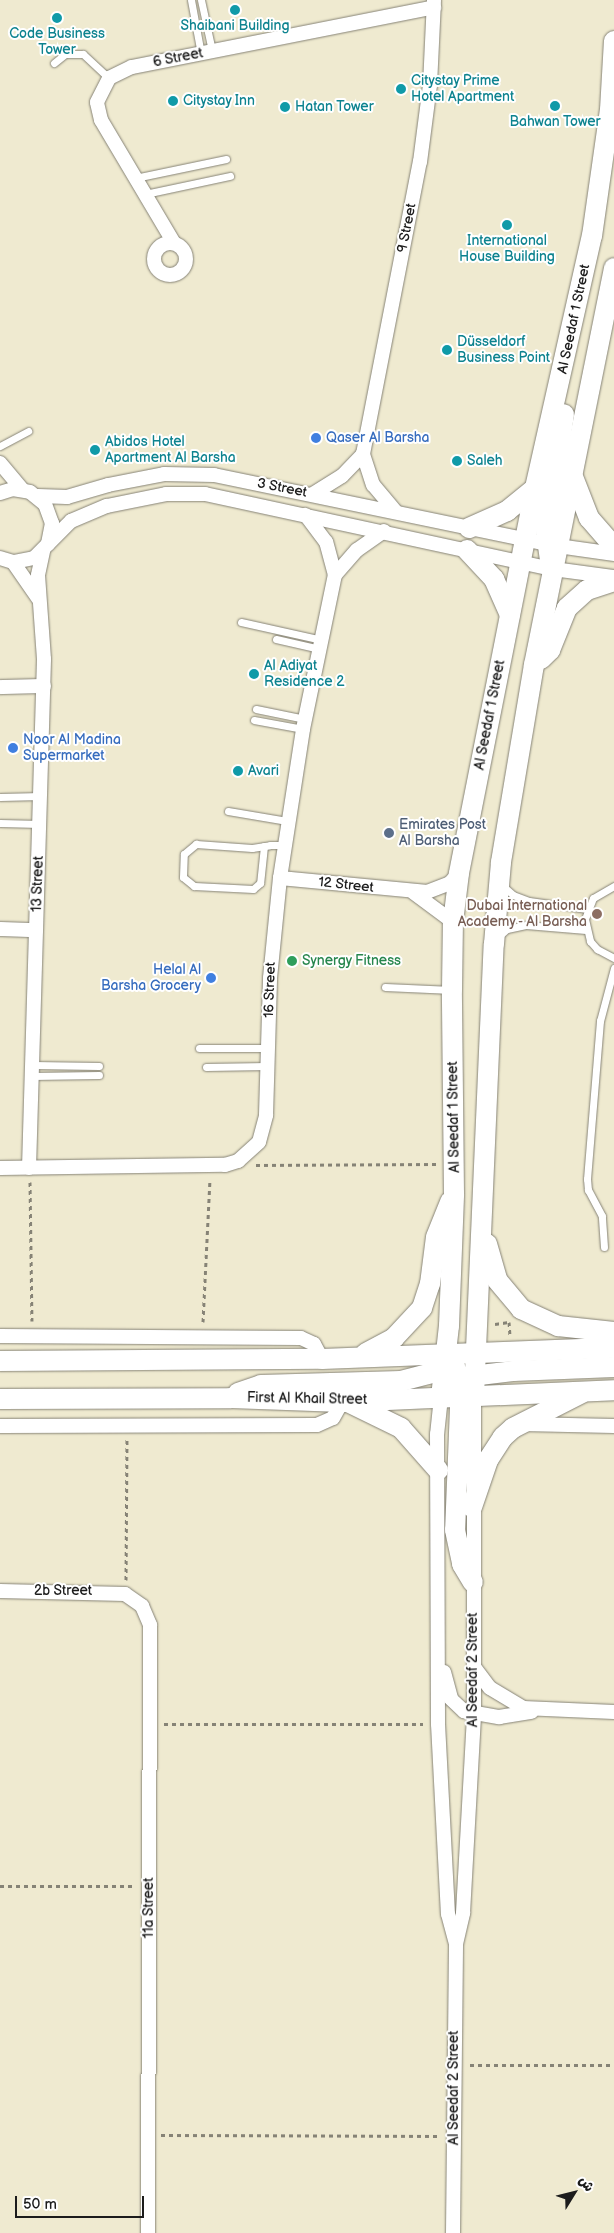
<!DOCTYPE html>
<meta charset="utf-8">
<style>
body{margin:0}
#map{position:relative;width:614px;height:2233px;overflow:hidden;background:#efead0;font-family:"Balsamiq Sans","Playpen Sans Arabic",sans-serif}
div>[style]{position:absolute}
.path>*{height:3px;margin-top:-1.5px;transform-origin:0;background:repeating-linear-gradient(90deg,#868376 0 4px,transparent 0 8px)}
.roads{filter:drop-shadow(0 0 1px #868376) drop-shadow(0 0 1px #868376)}
.lane>*{height:7px;margin:-3.5px;padding:0 3.5px;transform-origin:3.5px;border-radius:3.5px;background:#fff}
.street>*{height:14px;margin:-7px;padding:0 7px;transform-origin:7px;border-radius:7px;background:#fff}
.street>.ring{margin:-7px;padding:0;box-sizing:content-box;background:none;border:14px solid #fff;border-radius:50%}
.secondary>*{height:20px;margin:-10px;padding:0 10px;transform-origin:10px;border-radius:10px;background:#fff}
.dots>*{width:14px;height:14px;translate:-50% -50%;box-sizing:border-box;border:2px solid #fff;border-radius:50%}
span{translate:-50% -50%;white-space:nowrap;text-align:center;line-height:1.15;-webkit-text-stroke:4px #fff;paint-order:stroke}
.culture-label{font-size:14px;color:#0d838f}
.left{translate:0 -50%;text-align:left}
.street-label{font-size:14px;color:#1c1c1c}
.shop-label{font-size:14px;color:#366cbe}
.right{translate:-100% -50%;text-align:right}
.service-label{font-size:14px;color:#4e5e75}
.education-label{font-size:14px;color:#785e54}
.leisure-label{font-size:14px;color:#27864d}
.north{position:absolute;left:549px;top:2168px;width:50px;height:50px;-webkit-text-stroke:4px #fff;paint-order:stroke;rotate:54deg;font-size:14px;font-weight:700;line-height:20px;text-align:center;color:#1c1c1c}
.north::after{content:'';display:block;margin:auto;width:18px;height:22px;background:#1c1c1c;clip-path:polygon(50% 0,100% 100%,50% 72%,0 100%)}
.scale{position:absolute;left:15px;top:2196px;width:129px;height:22px;box-sizing:border-box;border:2px solid #1c1c1c;border-top:0;padding-left:6px;font-size:15px;line-height:18px;white-space:nowrap;color:#1c1c1c;-webkit-text-stroke:4px #fff;paint-order:stroke}
</style>
<div id="map">
<div class="path">
<div style="left:256px;top:1165px;width:181px;rotate:-0.3deg"></div>
<div style="left:30px;top:1182px;width:139px;rotate:89.2deg"></div>
<div style="left:203px;top:1322px;width:143px;rotate:-87.2deg"></div>
<div style="left:495px;top:1324px;width:14px;rotate:-8deg"></div>
<div style="left:509px;top:1322px;width:13px;rotate:86deg"></div>
<div style="left:126px;top:1580px;width:141px;rotate:-89.6deg"></div>
<div style="left:164px;top:1724px;width:259px"></div>
<div style="left:0;top:1886px;width:134px"></div>
<div style="left:470px;top:2065px;width:144px"></div>
<div style="left:161px;top:2135px;width:279px;rotate:0.2deg"></div>
</div>
<div class="roads">
<div class="lane">
<div style="left:191px;top:0;width:55px;rotate:79.5deg"></div>
<div style="left:201px;top:0;width:52px;rotate:77.8deg"></div>
<div style="left:54px;top:63px;width:14px;rotate:-39deg"></div>
<div style="left:65px;top:54px;width:18px"></div>
<div style="left:83px;top:54px;width:35px;rotate:43deg"></div>
<div style="left:135px;top:178px;width:93px;rotate:-11.8deg"></div>
<div style="left:145px;top:194px;width:87px;rotate:-12deg"></div>
<div style="left:0;top:446px;width:32px;rotate:-28deg"></div>
<div style="left:241px;top:622px;width:83px;rotate:12.5deg"></div>
<div style="left:276px;top:639px;width:45px;rotate:12.8deg"></div>
<div style="left:256px;top:709px;width:50px;rotate:11.5deg"></div>
<div style="left:254px;top:720px;width:50px;rotate:10.4deg"></div>
<div style="left:0;top:797px;width:41px;rotate:-1.4deg"></div>
<div style="left:228px;top:811px;width:60px;rotate:9.6deg"></div>
<div style="left:0;top:823px;width:40px;rotate:1.4deg"></div>
<div style="left:264px;top:846px;width:37px;rotate:96deg"></div>
<div style="left:260px;top:883px;width:9px;rotate:139deg"></div>
<div style="left:253px;top:889px;width:59px;rotate:-177.1deg"></div>
<div style="left:194px;top:886px;width:14px;rotate:-141deg"></div>
<div style="left:183px;top:877px;width:23px;rotate:-88deg"></div>
<div style="left:184px;top:854px;width:16px;rotate:-40deg"></div>
<div style="left:196px;top:844px;width:56px;rotate:4.1deg"></div>
<div style="left:252px;top:848px;width:18px;rotate:-9deg"></div>
<div style="left:270px;top:845px;width:14px"></div>
<div style="left:503px;top:886px;width:13px;rotate:42deg"></div>
<div style="left:513px;top:895px;width:17px;rotate:21deg"></div>
<div style="left:529px;top:901px;width:59px;rotate:7.9deg"></div>
<div style="left:614px;top:886px;width:24px;rotate:150deg"></div>
<div style="left:593px;top:898px;width:22px;rotate:111deg"></div>
<div style="left:585px;top:919px;width:23px;rotate:77deg"></div>
<div style="left:590px;top:941px;width:11px;rotate:49deg"></div>
<div style="left:597px;top:949px;width:19px;rotate:28deg"></div>
<div style="left:498px;top:937px;width:12px;rotate:-42deg"></div>
<div style="left:507px;top:929px;width:19px;rotate:-12deg"></div>
<div style="left:526px;top:925px;width:60px;rotate:4.8deg"></div>
<div style="left:385px;top:987px;width:67px;rotate:2.6deg"></div>
<div style="left:199px;top:1048px;width:69px"></div>
<div style="left:33px;top:1065px;width:66px;rotate:0.9deg"></div>
<div style="left:206px;top:1067px;width:61px;rotate:-0.9deg"></div>
<div style="left:32px;top:1076px;width:67px;rotate:-0.9deg"></div>
<div style="left:604px;top:1247px;width:31px;rotate:-94deg"></div>
<div style="left:602px;top:1216px;width:30px;rotate:-118deg"></div>
<div style="left:588px;top:1190px;width:11px;rotate:-95deg"></div>
<div style="left:587px;top:1179px;width:159px;rotate:-85.3deg"></div>
<div style="left:600px;top:1021px;width:55px;rotate:-75.2deg"></div>
</div>
<div class="street">
<div class="ring" style="left:154px;top:243px;width:18px;height:18px"></div>
<div style="left:174px;top:243px;width:143px;rotate:-120.7deg"></div>
<div style="left:101px;top:120px;width:18px;rotate:-103deg"></div>
<div style="left:97px;top:102px;width:27px;rotate:-63deg"></div>
<div style="left:109px;top:78px;width:25px;rotate:-26deg"></div>
<div style="left:132px;top:67px;width:308px;rotate:-11.2deg"></div>
<div style="left:0;top:463px;width:34px;rotate:50deg"></div>
<div style="left:0;top:493px;width:14px;rotate:-17deg"></div>
<div style="left:13px;top:489px;width:17px;rotate:10deg"></div>
<div style="left:30px;top:492px;width:19px;rotate:39deg"></div>
<div style="left:45px;top:504px;width:20px;rotate:70deg"></div>
<div style="left:52px;top:523px;width:21px;rotate:101deg"></div>
<div style="left:48px;top:544px;width:20px;rotate:135deg"></div>
<div style="left:34px;top:558px;width:21px;rotate:169deg"></div>
<div style="left:13px;top:562px;width:14px;rotate:-163deg"></div>
<div style="left:313px;top:494px;width:34px;rotate:-32deg"></div>
<div style="left:342px;top:476px;width:30px;rotate:-46deg"></div>
<div style="left:38px;top:496px;width:29px;rotate:2deg"></div>
<div style="left:67px;top:497px;width:43px;rotate:-16.3deg"></div>
<div style="left:108px;top:485px;width:57px;rotate:-11.1deg"></div>
<div style="left:164px;top:474px;width:50px;rotate:1.1deg"></div>
<div style="left:214px;top:475px;width:351px;rotate:11.7deg"></div>
<div style="left:558px;top:546px;width:57px;rotate:8.1deg"></div>
<div style="left:396px;top:512px;width:35px;rotate:-130deg"></div>
<div style="left:373px;top:485px;width:33px;rotate:-108deg"></div>
<div style="left:363px;top:454px;width:298px;rotate:-79deg"></div>
<div style="left:420px;top:162px;width:78px;rotate:-82.6deg"></div>
<div style="left:430px;top:85px;width:85px;rotate:-87.3deg"></div>
<div style="left:48px;top:544px;width:33px;rotate:-45deg"></div>
<div style="left:71px;top:521px;width:39px;rotate:-23deg"></div>
<div style="left:107px;top:506px;width:60px;rotate:-11.5deg"></div>
<div style="left:166px;top:494px;width:39px"></div>
<div style="left:205px;top:494px;width:356px;rotate:12.2deg"></div>
<div style="left:553px;top:569px;width:62px;rotate:7.5deg"></div>
<div style="left:13px;top:562px;width:44px;rotate:55.2deg"></div>
<div style="left:335px;top:575px;width:33px;rotate:-49deg"></div>
<div style="left:357px;top:550px;width:33px;rotate:-35deg"></div>
<div style="left:0;top:687px;width:44px;rotate:-1.3deg"></div>
<div style="left:280px;top:878px;width:148px;rotate:5.4deg"></div>
<div style="left:427px;top:892px;width:25px;rotate:-21deg"></div>
<div style="left:450px;top:883px;width:13px;rotate:-48deg"></div>
<div style="left:414px;top:893px;width:49px;rotate:36.6deg"></div>
<div style="left:0;top:929px;width:36px;rotate:2deg"></div>
<div style="left:0;top:1168px;width:225px;rotate:-0.8deg"></div>
<div style="left:225px;top:1165px;width:14px;rotate:-17deg"></div>
<div style="left:238px;top:1161px;width:28px;rotate:-42deg"></div>
<div style="left:259px;top:1142px;width:28px;rotate:-75deg"></div>
<div style="left:266px;top:1115px;width:137px;rotate:-88.3deg"></div>
<div style="left:270px;top:978px;width:100px;rotate:-84.3deg"></div>
<div style="left:280px;top:878px;width:151px;rotate:-81.2deg"></div>
<div style="left:303px;top:729px;width:157px;rotate:-78.3deg"></div>
<div style="left:335px;top:575px;width:34px;rotate:-105deg"></div>
<div style="left:326px;top:542px;width:34px;rotate:-127deg"></div>
<div style="left:29px;top:1168px;width:509px;rotate:-88.31deg"></div>
<div style="left:44px;top:659px;width:84px;rotate:-94.1deg"></div>
<div style="left:38px;top:575px;width:25px;rotate:-78deg"></div>
<div style="left:0;top:1336px;width:301px;rotate:0.4deg"></div>
<div style="left:301px;top:1338px;width:14px;rotate:25deg"></div>
<div style="left:314px;top:1344px;width:17px;rotate:62deg"></div>
<div style="left:441px;top:1397px;width:37px;rotate:96deg"></div>
<div style="left:437px;top:1434px;width:290px;rotate:89.8deg"></div>
<div style="left:438px;top:1724px;width:190px;rotate:87deg"></div>
<div style="left:448px;top:1914px;width:31px;rotate:75deg"></div>
<div style="left:523px;top:1424px;width:91px;rotate:1.3deg"></div>
<div style="left:0;top:1426px;width:317px;rotate:-0.2deg"></div>
<div style="left:317px;top:1425px;width:17px;rotate:-24deg"></div>
<div style="left:333px;top:1418px;width:18px;rotate:-61deg"></div>
<div style="left:0;top:1591px;width:125px;rotate:1.4deg"></div>
<div style="left:125px;top:1594px;width:21px;rotate:35deg"></div>
<div style="left:142px;top:1606px;width:21px;rotate:67deg"></div>
<div style="left:150px;top:1625px;width:608px;rotate:90.19deg"></div>
<div style="left:474px;top:1667px;width:26px;rotate:53deg"></div>
<div style="left:490px;top:1688px;width:39px;rotate:31deg"></div>
<div style="left:523px;top:1708px;width:91px;rotate:2.5deg"></div>
<div style="left:444px;top:1672px;width:28px;rotate:75deg"></div>
<div style="left:451px;top:1699px;width:18px;rotate:43deg"></div>
<div style="left:464px;top:1711px;width:36px;rotate:10deg"></div>
<div style="left:499px;top:1717px;width:33px;rotate:-9deg"></div>
<div style="left:453px;top:2233px;width:289px;rotate:-89.4deg"></div>
<div style="left:456px;top:1944px;width:32px;rotate:-77deg"></div>
<div style="left:463px;top:1913px;width:198px;rotate:-86.8deg"></div>
<div style="left:474px;top:1715px;width:320px;rotate:-90deg"></div>
</div>
<div class="secondary">
<div style="left:573px;top:477px;width:44px;rotate:68.7deg"></div>
<div style="left:589px;top:518px;width:38px;rotate:49deg"></div>
<div style="left:469px;top:528px;width:42px;rotate:-24.1deg"></div>
<div style="left:507px;top:511px;width:36px;rotate:-39deg"></div>
<div style="left:467px;top:550px;width:40px;rotate:47deg"></div>
<div style="left:494px;top:579px;width:39px;rotate:66deg"></div>
<div style="left:550px;top:560px;width:28px;rotate:-98deg"></div>
<div style="left:546px;top:532px;width:119px;rotate:-81.3deg"></div>
<div style="left:541px;top:659px;width:13px;rotate:-45deg"></div>
<div style="left:550px;top:650px;width:45px;rotate:-68deg"></div>
<div style="left:567px;top:608px;width:27px;rotate:-42deg"></div>
<div style="left:587px;top:590px;width:28px;rotate:-18deg"></div>
<div style="left:487px;top:1244px;width:37px;rotate:74deg"></div>
<div style="left:497px;top:1280px;width:38px;rotate:50deg"></div>
<div style="left:521px;top:1309px;width:41px;rotate:24.7deg"></div>
<div style="left:558px;top:1326px;width:56px;rotate:6.1deg"></div>
<div style="left:366px;top:1353px;width:32px;rotate:-28deg"></div>
<div style="left:394px;top:1338px;width:41px;rotate:-47deg"></div>
<div style="left:422px;top:1308px;width:25px;rotate:-72deg"></div>
<div style="left:430px;top:1284px;width:47px;rotate:-82.7deg"></div>
<div style="left:436px;top:1237px;width:38px;rotate:-68deg"></div>
<div style="left:0;top:1361px;width:322px;rotate:-0.4deg"></div>
<div style="left:322px;top:1359px;width:292px;rotate:-2.2deg"></div>
<div style="left:463px;top:1377px;width:50px;rotate:-6.8deg"></div>
<div style="left:513px;top:1371px;width:101px;rotate:-2.3deg"></div>
<div style="left:461px;top:1383px;width:147px;rotate:92.3deg"></div>
<div style="left:455px;top:1530px;width:35px;rotate:78deg"></div>
<div style="left:462px;top:1564px;width:21px;rotate:59deg"></div>
<div style="left:238px;top:1393px;width:24px;rotate:-19deg"></div>
<div style="left:261px;top:1385px;width:140px;rotate:-1.6deg"></div>
<div style="left:401px;top:1381px;width:56px;rotate:-14.5deg"></div>
<div style="left:474px;top:1395px;width:451px;rotate:-87.5deg"></div>
<div style="left:494px;top:944px;width:82px;rotate:-85.1deg"></div>
<div style="left:501px;top:862px;width:200px;rotate:-80.5deg"></div>
<div style="left:534px;top:665px;width:405px;rotate:-78.6deg"></div>
<div style="left:441px;top:1397px;width:71px;rotate:-83.6deg"></div>
<div style="left:449px;top:1326px;width:132px;rotate:-87.8deg"></div>
<div style="left:454px;top:1194px;width:204px;rotate:-90.6deg"></div>
<div style="left:452px;top:990px;width:68px;rotate:-89.2deg"></div>
<div style="left:453px;top:922px;width:49px;rotate:-83deg"></div>
<div style="left:459px;top:873px;width:392px;rotate:-78.8deg"></div>
<div style="left:535px;top:488px;width:258px;rotate:-77.3deg"></div>
<div style="left:592px;top:236px;width:127px;rotate:-81.9deg"></div>
<div style="left:610px;top:110px;width:69px;rotate:-86.7deg"></div>
<div style="left:0;top:1399px;width:231px;rotate:-0.2deg"></div>
<div style="left:231px;top:1398px;width:111px;rotate:2.1deg"></div>
<div style="left:342px;top:1402px;width:272px;rotate:-2.5deg"></div>
<div style="left:350px;top:1403px;width:57px;rotate:26.1deg"></div>
<div style="left:401px;top:1428px;width:56px;rotate:48.6deg"></div>
<div style="left:472px;top:1507px;width:50px;rotate:-71.2deg"></div>
<div style="left:488px;top:1460px;width:27px;rotate:-57deg"></div>
<div style="left:503px;top:1437px;width:13px;rotate:-42deg"></div>
<div style="left:513px;top:1428px;width:77px;rotate:-26.9deg"></div>
</div>
</div>
<div class="dots">
<div style="left:235px;top:10px;background:#0f9aa8"></div>
<div style="left:57px;top:18px;background:#0f9aa8"></div>
<div style="left:401px;top:89px;background:#0f9aa8"></div>
<div style="left:173px;top:101px;background:#0f9aa8"></div>
<div style="left:555px;top:106px;background:#0f9aa8"></div>
<div style="left:285px;top:107px;background:#0f9aa8"></div>
<div style="left:507px;top:225px;background:#0f9aa8"></div>
<div style="left:447px;top:350px;background:#0f9aa8"></div>
<div style="left:316px;top:438px;background:#3f7fe0"></div>
<div style="left:95px;top:450px;background:#0f9aa8"></div>
<div style="left:457px;top:461px;background:#0f9aa8"></div>
<div style="left:254px;top:674px;background:#0f9aa8"></div>
<div style="left:13px;top:748px;background:#3f7fe0"></div>
<div style="left:238px;top:771px;background:#0f9aa8"></div>
<div style="left:389px;top:833px;background:#5c6f8a"></div>
<div style="left:597px;top:914px;background:#8d6e63"></div>
<div style="left:292px;top:961px;background:#2e9e5b"></div>
<div style="left:211px;top:978px;background:#3f7fe0"></div>
</div>
<div class="culture-label">
<span style="left:235px;top:26px">Shaibani Building</span>
<span style="left:57px;top:42px">Code Business<br>Tower</span>
<span class="left" style="left:411px;top:89px">Citystay Prime<br>Hotel Apartment</span>
<span class="left" style="left:183px;top:101px">Citystay Inn</span>
<span class="left" style="left:295px;top:107px">Hatan Tower</span>
<span style="left:555px;top:122px">Bahwan Tower</span>
<span style="left:507px;top:249px">International<br>House Building</span>
<span class="left" style="left:457px;top:350px">Düsseldorf<br>Business Point</span>
<span class="left" style="left:105px;top:450px">Abidos Hotel<br>Apartment Al Barsha</span>
<span class="left" style="left:467px;top:461px">Saleh</span>
<span class="left" style="left:264px;top:674px">Al Adiyat<br>Residence 2</span>
<span class="left" style="left:248px;top:771px">Avari</span>
</div>
<div class="street-label">
<span style="left:178px;top:58px;rotate:-11deg">6 Street</span>
<span style="left:407px;top:228px;rotate:-79deg">9 Street</span>
<span style="left:574px;top:319px;rotate:-78deg">Al Seedaf 1 Street</span>
<span style="left:282px;top:488px;rotate:11deg">3 Street</span>
<span style="left:490px;top:715px;rotate:-79deg">Al Seedaf 1 Street</span>
<span style="left:38px;top:884px;rotate:-88deg">13 Street</span>
<span style="left:346px;top:885px;rotate:6deg">12 Street</span>
<span style="left:270px;top:990px;rotate:-88deg">16 Street</span>
<span style="left:454px;top:1117px;rotate:-91deg">Al Seedaf 1 Street</span>
<span style="left:307px;top:1399px;rotate:1deg">First Al Khail Street</span>
<span style="left:63px;top:1591px">2b Street</span>
<span style="left:473px;top:1670px;rotate:-90deg">Al Seedaf 2 Street</span>
<span style="left:149px;top:1908px;rotate:-90deg">11a Street</span>
<span style="left:454px;top:2088px;rotate:-90deg">Al Seedaf 2 Street</span>
</div>
<div class="shop-label">
<span class="left" style="left:326px;top:438px">Qaser Al Barsha</span>
<span class="left" style="left:23px;top:748px">Noor Al Madina<br>Supermarket</span>
<span class="right" style="left:201px;top:978px">Helal Al<br>Barsha Grocery</span>
</div>
<div class="service-label">
<span class="left" style="left:399px;top:833px">Emirates Post<br>Al Barsha</span>
</div>
<div class="education-label">
<span class="right" style="left:587px;top:914px">Dubai International<br>Academy - Al Barsha</span>
</div>
<div class="leisure-label">
<span class="left" style="left:302px;top:961px">Synergy Fitness</span>
</div>
<div class="north">ش</div>
<div class="scale">50 m</div>
</div>
